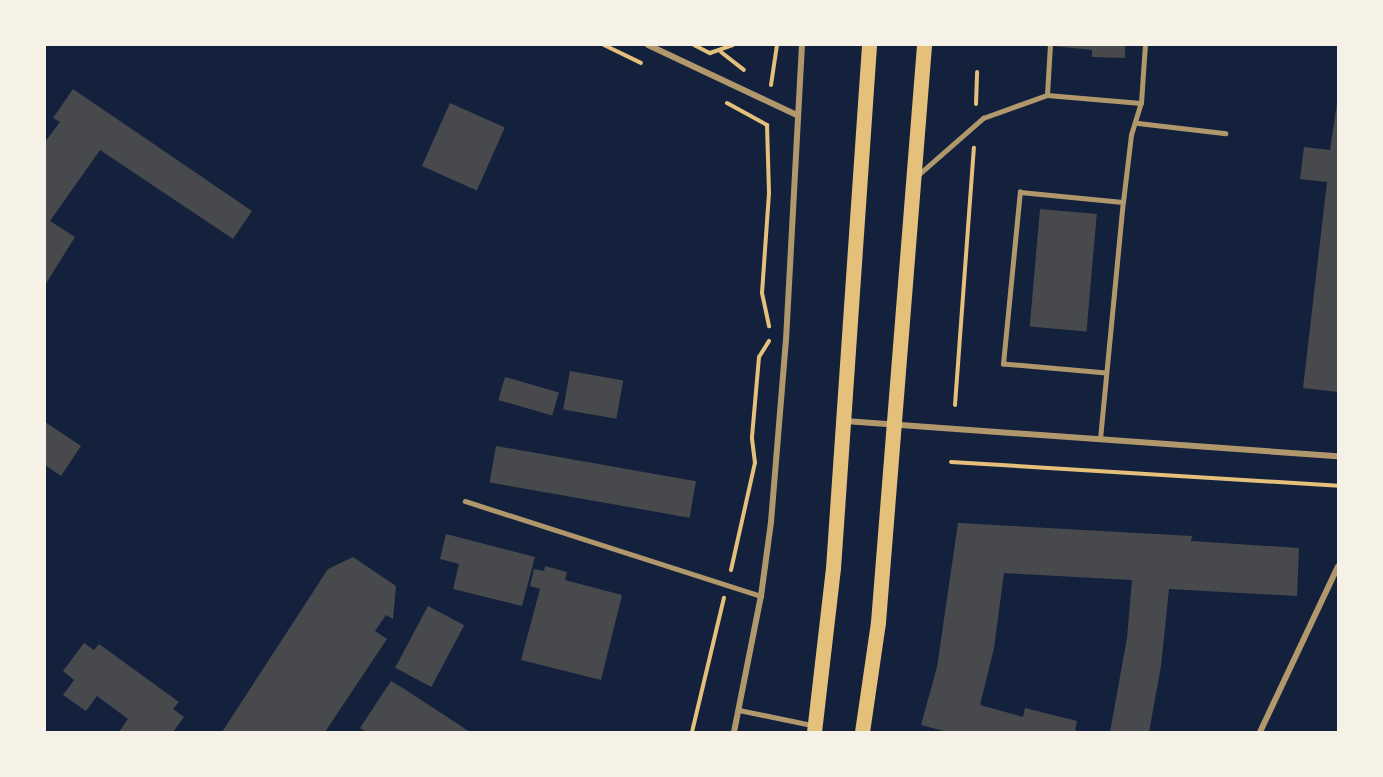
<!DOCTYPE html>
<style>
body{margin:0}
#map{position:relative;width:1383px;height:777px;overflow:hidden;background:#14213d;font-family:"Public Sans",sans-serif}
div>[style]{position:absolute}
.building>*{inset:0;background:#48494c;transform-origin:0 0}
.path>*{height:4px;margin:-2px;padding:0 2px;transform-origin:2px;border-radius:2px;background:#e5c07b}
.service>*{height:4.5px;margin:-2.25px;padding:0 2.25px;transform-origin:2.25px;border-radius:2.25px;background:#b1986c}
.minor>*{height:6px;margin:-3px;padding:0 3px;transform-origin:3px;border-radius:3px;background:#b1986c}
.primary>*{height:15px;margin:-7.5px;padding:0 7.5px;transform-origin:7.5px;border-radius:7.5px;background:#e5c07b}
span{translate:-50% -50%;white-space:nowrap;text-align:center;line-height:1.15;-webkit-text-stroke:4.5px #f6f1e7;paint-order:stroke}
.frame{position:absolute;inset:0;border:46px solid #f6f1e7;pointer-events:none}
</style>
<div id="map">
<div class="building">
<div style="clip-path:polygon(1043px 45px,1125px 45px,1125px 58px,1092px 57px,1092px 50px)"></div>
<div style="clip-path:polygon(73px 89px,252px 211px,233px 239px,100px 150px,50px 221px,75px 237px,45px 285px,45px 142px,60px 122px,53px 118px)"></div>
<div style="clip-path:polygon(1338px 96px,1338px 392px,1303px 388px,1327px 182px,1300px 179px,1304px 147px,1330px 150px)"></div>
<div style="left:450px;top:103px;width:60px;height:69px;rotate:24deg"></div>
<div style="left:1040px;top:209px;width:57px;height:118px;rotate:5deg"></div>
<div style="left:570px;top:371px;width:54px;height:39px;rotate:10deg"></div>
<div style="left:505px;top:377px;width:56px;height:24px;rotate:16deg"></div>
<div style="clip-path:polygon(45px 422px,81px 446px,61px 476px,45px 465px)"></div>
<div style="left:496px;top:446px;width:203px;height:37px;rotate:10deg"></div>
<div style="clip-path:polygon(958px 523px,1192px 536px,1191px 541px,1299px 548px,1297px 596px,1169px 589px,1161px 666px,1149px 732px,1110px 732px,1127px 638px,1132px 580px,1004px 573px,994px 648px,980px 705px,1023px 717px,1025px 708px,1077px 721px,1075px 730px,1081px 732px,948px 732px,921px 725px,937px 667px)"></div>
<div style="clip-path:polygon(446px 534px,535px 557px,522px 606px,453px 589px,459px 564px,440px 559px)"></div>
<div style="clip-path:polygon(353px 557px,396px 586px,393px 619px,386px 615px,375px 631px,387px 639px,325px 732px,222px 732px,328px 569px)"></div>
<div style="clip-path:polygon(545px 566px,567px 572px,565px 580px,622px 595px,601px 680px,521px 660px,540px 589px,530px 586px,534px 569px,544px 571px)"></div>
<div style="left:428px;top:606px;width:41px;height:70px;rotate:28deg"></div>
<div style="clip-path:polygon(84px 643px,94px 650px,99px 644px,179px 702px,173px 709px,184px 717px,173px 732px,119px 732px,128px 719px,97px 696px,86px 711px,63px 695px,74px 680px,63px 671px)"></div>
<div style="clip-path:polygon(391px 681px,406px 690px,470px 732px,366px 732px,360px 728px)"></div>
</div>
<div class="path">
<div style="left:604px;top:45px;width:41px;rotate:25.9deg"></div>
<div style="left:694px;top:45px;width:18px;rotate:27deg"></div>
<div style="left:710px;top:53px;width:24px;rotate:-19deg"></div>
<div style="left:721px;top:52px;width:29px;rotate:38deg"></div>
<div style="left:771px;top:85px;width:40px;rotate:-81.5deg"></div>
<div style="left:727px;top:103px;width:46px;rotate:28.8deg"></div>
<div style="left:767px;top:125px;width:68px;rotate:88.3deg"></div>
<div style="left:769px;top:193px;width:100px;rotate:94deg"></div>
<div style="left:762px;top:293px;width:34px;rotate:78deg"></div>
<div style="left:976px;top:104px;width:32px;rotate:-88deg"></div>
<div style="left:955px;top:405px;width:258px;rotate:-85.8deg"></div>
<div style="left:951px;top:462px;width:388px;rotate:3.5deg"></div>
<div style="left:731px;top:570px;width:110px;rotate:-77.4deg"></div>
<div style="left:755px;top:463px;width:26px;rotate:-97deg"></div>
<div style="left:752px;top:437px;width:80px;rotate:-85deg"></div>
<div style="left:759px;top:357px;width:19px;rotate:-58deg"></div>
<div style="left:692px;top:732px;width:138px;rotate:-76.6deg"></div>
</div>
<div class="service">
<div style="left:1047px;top:95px;width:94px;rotate:4.9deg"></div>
<div style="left:1138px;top:123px;width:88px;rotate:6.6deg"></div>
<div style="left:917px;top:176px;width:88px;rotate:-41.3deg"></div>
<div style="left:983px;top:118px;width:68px;rotate:-19.8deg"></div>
<div style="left:1047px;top:95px;width:50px;rotate:-86.6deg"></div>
<div style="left:1106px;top:373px;width:103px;rotate:-175deg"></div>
<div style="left:1003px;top:364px;width:173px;rotate:-84.4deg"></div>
<div style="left:1020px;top:192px;width:103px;rotate:5.5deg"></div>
<div style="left:1100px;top:439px;width:238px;rotate:-84.5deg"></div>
<div style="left:1123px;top:202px;width:67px;rotate:-83.2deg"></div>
<div style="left:1131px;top:135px;width:34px;rotate:-73deg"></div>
<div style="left:1141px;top:103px;width:58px;rotate:-86.1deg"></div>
<div style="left:465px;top:501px;width:311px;rotate:17.8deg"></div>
<div style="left:739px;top:710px;width:75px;rotate:11.6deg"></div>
</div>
<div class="minor">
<div style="left:648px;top:45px;width:165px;rotate:25.2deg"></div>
<div style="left:845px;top:421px;width:494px;rotate:4.1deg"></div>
<div style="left:734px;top:732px;width:139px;rotate:-78.8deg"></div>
<div style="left:761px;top:596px;width:75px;rotate:-82.3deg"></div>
<div style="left:771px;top:522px;width:183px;rotate:-85.3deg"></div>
<div style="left:786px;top:340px;width:295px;rotate:-86.9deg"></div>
<div style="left:1260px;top:732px;width:183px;rotate:-64.8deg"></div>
</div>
<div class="primary">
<div style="left:814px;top:732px;width:165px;rotate:-83.4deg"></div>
<div style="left:833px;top:568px;width:524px;rotate:-86.06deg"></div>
<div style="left:862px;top:732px;width:111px;rotate:-81.7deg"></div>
<div style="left:878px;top:622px;width:579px;rotate:-85.44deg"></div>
</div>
<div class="frame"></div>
</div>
